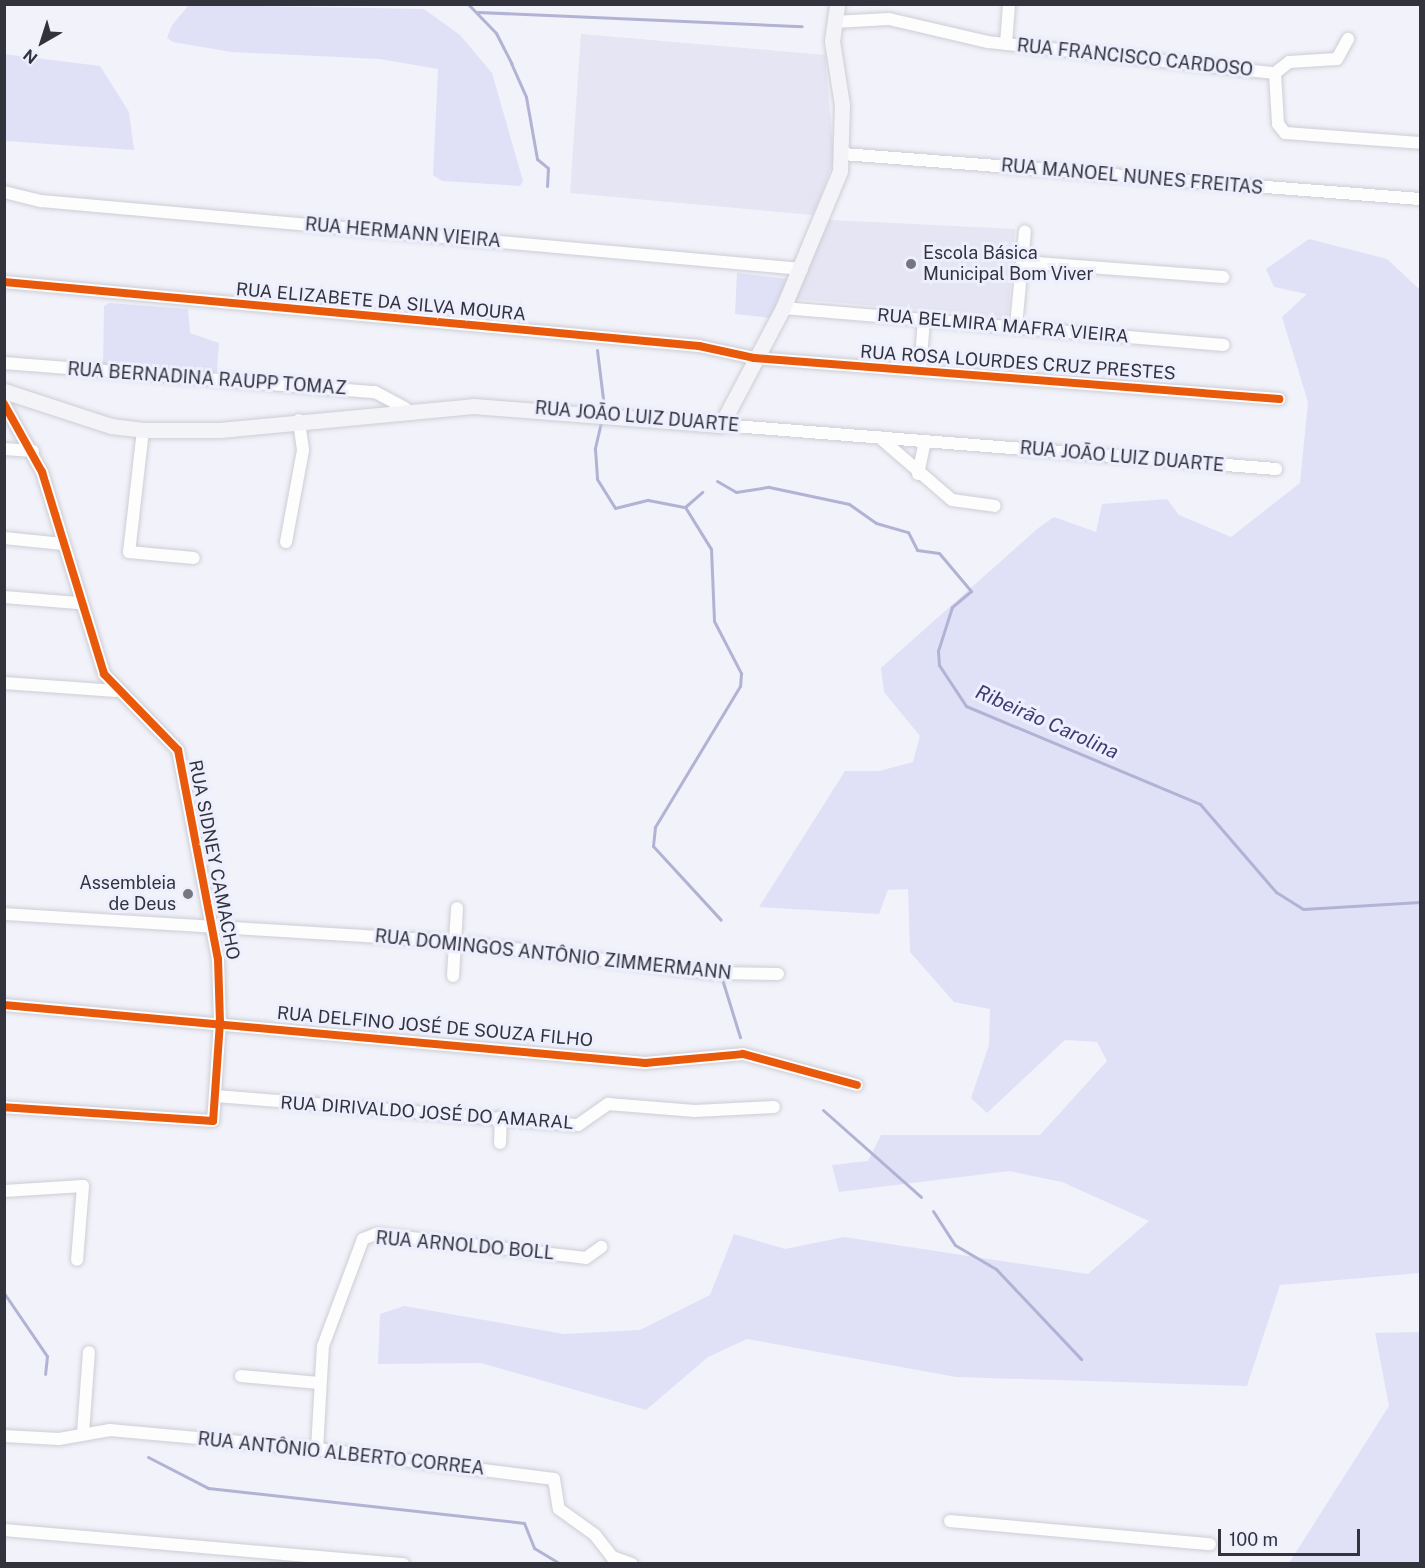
<!DOCTYPE html>
<meta charset="utf-8">
<style>
body{margin:0}
#map{position:relative;width:1425px;height:1568px;overflow:hidden;background:#f2f2fa;font-family:"Public Sans",sans-serif}
div>[style]{position:absolute}
.built>*{inset:0;background:#e5e5f3}
.green>*{inset:0;background:#e0e1f6}
.stream>*{height:3px;margin:-1.5px;padding:0 1.5px;transform-origin:1.5px;border-radius:1.5px;background:#b2b3d4}
.roads{filter:drop-shadow(0 0 2px #cdcdd5) drop-shadow(0 0 2px #cdcdd5)}
.minor>*{height:12px;margin:-6px;padding:0 6px;transform-origin:6px;border-radius:6px;background:#fdfdfe}
.major>*{height:15px;margin:-7.5px;padding:0 7.5px;transform-origin:7.5px;border-radius:7.5px;background:#f4f4f8}
.cycleway>*{height:8px;margin:-4px;padding:0 4px;transform-origin:4px;border-radius:4px;background:#e8590c}
.dots>*{width:16px;height:16px;translate:-50% -50%;box-sizing:border-box;border:3px solid #eeeffe;border-radius:50%}
span{translate:-50% -50%;white-space:nowrap;text-align:center;line-height:1.15;-webkit-text-stroke:6px #eeeffe;paint-order:stroke}
.street-label{font-size:18px;color:#33333d}
.poi-label{font-size:18px;color:#33333d}
.left{translate:0 -50%;text-align:left}
.right{translate:-100% -50%;text-align:right}
.water-label{font-size:20px;color:#3e3a73;font-style:italic}
.frame{position:absolute;inset:0;border:6px solid #33333d;pointer-events:none}
.north{position:absolute;left:12px;top:12px;width:60px;height:60px;-webkit-text-stroke:4px #eeeffe;paint-order:stroke;rotate:219deg;font-size:16px;font-weight:700;line-height:24px;text-align:center;color:#33333d}
.north::after{content:'';display:block;margin:auto;width:21px;height:27px;background:#33333d;clip-path:polygon(50% 0,100% 100%,50% 72%,0 100%)}
.scale{position:absolute;left:1218px;top:1529px;width:142px;height:27px;box-sizing:border-box;border:3px solid #33333d;border-top:0;padding-left:8px;font-size:18px;line-height:21px;white-space:nowrap;color:#33333d;-webkit-text-stroke:4px #eeeffe;paint-order:stroke}
</style>
<div id="map">
<div class="built">
<div style="clip-path:polygon(581px 34px,825px 55px,834px 160px,813px 215px,570px 193px)"></div>
<div style="clip-path:polygon(830px 220px,1015px 229px,1008px 317px,793px 299px)"></div>
</div>
<div class="green">
<div style="clip-path:polygon(189px 5px,424px 9px,460px 35px,492px 73px,523px 181px,520px 186px,442px 181px,433px 175px,438px 69px,380px 59px,231px 52px,173px 42px,167px 38px,172px 25px)"></div>
<div style="clip-path:polygon(4px 54px,100px 66px,129px 112px,134px 150px,5px 141px)"></div>
<div style="clip-path:polygon(1309px 239px,1387px 259px,1420px 290px,1420px 1273px,1280px 1285px,1247px 1386px,956px 1377px,747px 1339px,708px 1357px,646px 1410px,481px 1363px,378px 1364px,380px 1314px,404px 1306px,564px 1334px,640px 1330px,710px 1295px,734px 1234px,785px 1249px,844px 1237px,1088px 1274px,1149px 1221px,1062px 1182px,1009px 1171px,839px 1192px,832px 1165px,868px 1161px,881px 1135px,1040px 1135px,1107px 1061px,1097px 1042px,1065px 1040px,987px 1113px,971px 1098px,989px 1045px,990px 1009px,954px 1002px,910px 952px,908px 889px,888px 890px,879px 914px,759px 907px,845px 771px,879px 771px,913px 762px,920px 736px,884px 692px,881px 668px,1037px 529px,1054px 517px,1096px 532px,1102px 504px,1167px 499px,1179px 515px,1231px 537px,1300px 483px,1308px 402px,1282px 317px,1307px 294px,1274px 287px,1266px 269px)"></div>
<div style="clip-path:polygon(737px 273px,788px 279px,770px 318px,735px 314px)"></div>
<div style="clip-path:polygon(109px 303px,188px 309px,190px 333px,219px 343px,217px 370px,211px 375px,103px 367px,104px 306px)"></div>
<div style="clip-path:polygon(1420px 1332px,1420px 1563px,1289px 1563px,1389px 1406px,1375px 1333px)"></div>
</div>
<div class="stream">
<div style="left:468px;top:4px;width:40px;rotate:46deg"></div>
<div style="left:496px;top:33px;width:34px;rotate:63deg"></div>
<div style="left:511px;top:63px;width:37px;rotate:66deg"></div>
<div style="left:526px;top:97px;width:63px;rotate:79.9deg"></div>
<div style="left:537px;top:159px;width:14px;rotate:39deg"></div>
<div style="left:548px;top:168px;width:18px;rotate:93deg"></div>
<div style="left:478px;top:12px;width:324px;rotate:2.5deg"></div>
<div style="left:597px;top:350px;width:49px;rotate:83deg"></div>
<div style="left:601px;top:422px;width:28px;rotate:103deg"></div>
<div style="left:595px;top:449px;width:30px;rotate:86deg"></div>
<div style="left:597px;top:479px;width:34px;rotate:58deg"></div>
<div style="left:615px;top:508px;width:34px;rotate:-14deg"></div>
<div style="left:648px;top:500px;width:38px;rotate:11deg"></div>
<div style="left:685px;top:507px;width:23px;rotate:-41deg"></div>
<div style="left:717px;top:481px;width:22px;rotate:30deg"></div>
<div style="left:736px;top:492px;width:33px;rotate:-9deg"></div>
<div style="left:769px;top:487px;width:82px;rotate:12deg"></div>
<div style="left:849px;top:504px;width:33px;rotate:35deg"></div>
<div style="left:876px;top:523px;width:33px;rotate:16deg"></div>
<div style="left:908px;top:532px;width:20px;rotate:63deg"></div>
<div style="left:917px;top:550px;width:22px;rotate:8deg"></div>
<div style="left:939px;top:553px;width:50px;rotate:49.9deg"></div>
<div style="left:971px;top:591px;width:25px;rotate:140deg"></div>
<div style="left:952px;top:607px;width:46px;rotate:107.7deg"></div>
<div style="left:938px;top:651px;width:14px;rotate:86deg"></div>
<div style="left:939px;top:665px;width:49px;rotate:56.6deg"></div>
<div style="left:966px;top:706px;width:254px;rotate:22.7deg"></div>
<div style="left:1200px;top:804px;width:116px;rotate:49.2deg"></div>
<div style="left:1276px;top:892px;width:32px;rotate:32deg"></div>
<div style="left:1303px;top:909px;width:117px;rotate:-3.4deg"></div>
<div style="left:685px;top:507px;width:49px;rotate:58.2deg"></div>
<div style="left:711px;top:549px;width:72px;rotate:87.6deg"></div>
<div style="left:714px;top:621px;width:59px;rotate:62.6deg"></div>
<div style="left:741px;top:673px;width:13px;rotate:94deg"></div>
<div style="left:740px;top:686px;width:165px;rotate:121.1deg"></div>
<div style="left:655px;top:827px;width:19px;rotate:96deg"></div>
<div style="left:653px;top:846px;width:100px;rotate:47.4deg"></div>
<div style="left:722px;top:979px;width:61px;rotate:72.8deg"></div>
<div style="left:823px;top:1110px;width:131px;rotate:41.6deg"></div>
<div style="left:933px;top:1211px;width:40px;rotate:57.1deg"></div>
<div style="left:955px;top:1245px;width:48px;rotate:30.3deg"></div>
<div style="left:996px;top:1269px;width:124px;rotate:46.6deg"></div>
<div style="left:4px;top:1293px;width:76px;rotate:55.7deg"></div>
<div style="left:47px;top:1356px;width:18px;rotate:96deg"></div>
<div style="left:148px;top:1457px;width:68px;rotate:27.3deg"></div>
<div style="left:208px;top:1488px;width:318px;rotate:6.3deg"></div>
<div style="left:524px;top:1523px;width:27px;rotate:68deg"></div>
<div style="left:534px;top:1548px;width:31px;rotate:31deg"></div>
</div>
<div class="roads">
<div class="minor">
<div style="left:834px;top:22px;width:55px;rotate:-3.1deg"></div>
<div style="left:889px;top:19px;width:102px;rotate:13.1deg"></div>
<div style="left:988px;top:42px;width:289px;rotate:6.2deg"></div>
<div style="left:1275px;top:73px;width:51px;rotate:86.6deg"></div>
<div style="left:1278px;top:124px;width:11px;rotate:52deg"></div>
<div style="left:1285px;top:133px;width:135px;rotate:4.2deg"></div>
<div style="left:1006px;top:44px;width:40px;rotate:-85.7deg"></div>
<div style="left:1275px;top:73px;width:18px;rotate:-38deg"></div>
<div style="left:1289px;top:62px;width:48px;rotate:-3.6deg"></div>
<div style="left:1337px;top:59px;width:23px;rotate:-61deg"></div>
<div style="left:843px;top:154px;width:579px;rotate:4.46deg"></div>
<div style="left:4px;top:192px;width:38px;rotate:14deg"></div>
<div style="left:41px;top:201px;width:764px;rotate:5.11deg"></div>
<div style="left:1022px;top:262px;width:202px;rotate:4.3deg"></div>
<div style="left:4px;top:282px;width:698px;rotate:5.26deg"></div>
<div style="left:699px;top:346px;width:56px;rotate:12.3deg"></div>
<div style="left:754px;top:358px;width:527px;rotate:4.47deg"></div>
<div style="left:783px;top:308px;width:442px;rotate:4.8deg"></div>
<div style="left:1016px;top:326px;width:95px;rotate:-84.6deg"></div>
<div style="left:4px;top:363px;width:372px;rotate:4.5deg"></div>
<div style="left:375px;top:392px;width:34px;rotate:28deg"></div>
<div style="left:920px;top:371px;width:52px;rotate:-85.6deg"></div>
<div style="left:4px;top:404px;width:78px;rotate:60.8deg"></div>
<div style="left:42px;top:472px;width:211px;rotate:72.9deg"></div>
<div style="left:104px;top:674px;width:106px;rotate:45.8deg"></div>
<div style="left:178px;top:750px;width:213px;rotate:79.2deg"></div>
<div style="left:218px;top:959px;width:63px;rotate:88.2deg"></div>
<div style="left:220px;top:1022px;width:99px;rotate:94deg"></div>
<div style="left:213px;top:1121px;width:209px;rotate:-176.2deg"></div>
<div style="left:721px;top:425px;width:557px;rotate:4.53deg"></div>
<div style="left:143px;top:430px;width:123px;rotate:96.5deg"></div>
<div style="left:129px;top:552px;width:65px;rotate:5.3deg"></div>
<div style="left:879px;top:437px;width:96px;rotate:40.8deg"></div>
<div style="left:952px;top:500px;width:43px;rotate:7.9deg"></div>
<div style="left:4px;top:449px;width:29px;rotate:4deg"></div>
<div style="left:918px;top:474px;width:34px;rotate:-78deg"></div>
<div style="left:4px;top:538px;width:59px;rotate:5.8deg"></div>
<div style="left:286px;top:542px;width:94px;rotate:-79.5deg"></div>
<div style="left:303px;top:450px;width:30px;rotate:-98deg"></div>
<div style="left:4px;top:597px;width:74px;rotate:4.6deg"></div>
<div style="left:4px;top:683px;width:112px;rotate:4.1deg"></div>
<div style="left:4px;top:914px;width:453px;rotate:3.5deg"></div>
<div style="left:456px;top:942px;width:259px;rotate:6.9deg"></div>
<div style="left:713px;top:973px;width:65px;rotate:0.9deg"></div>
<div style="left:453px;top:976px;width:68px;rotate:-86.6deg"></div>
<div style="left:4px;top:1005px;width:644px;rotate:5.17deg"></div>
<div style="left:645px;top:1063px;width:98px;rotate:-5.2deg"></div>
<div style="left:743px;top:1054px;width:118px;rotate:15.2deg"></div>
<div style="left:216px;top:1096px;width:363px;rotate:4.6deg"></div>
<div style="left:578px;top:1125px;width:37px;rotate:-35deg"></div>
<div style="left:608px;top:1104px;width:87px;rotate:4.6deg"></div>
<div style="left:695px;top:1111px;width:79px;rotate:-2.9deg"></div>
<div style="left:500px;top:1143px;width:26px;rotate:-88deg"></div>
<div style="left:4px;top:1191px;width:79px;rotate:-3.6deg"></div>
<div style="left:83px;top:1186px;width:74px;rotate:94.6deg"></div>
<div style="left:241px;top:1376px;width:78px;rotate:5.1deg"></div>
<div style="left:83px;top:1433px;width:81px;rotate:-85.8deg"></div>
<div style="left:4px;top:1436px;width:55px;rotate:3.1deg"></div>
<div style="left:59px;top:1439px;width:52px;rotate:-10deg"></div>
<div style="left:110px;top:1430px;width:208px;rotate:5.2deg"></div>
<div style="left:317px;top:1449px;width:239px;rotate:7.2deg"></div>
<div style="left:554px;top:1479px;width:30px;rotate:81deg"></div>
<div style="left:559px;top:1509px;width:44px;rotate:35.8deg"></div>
<div style="left:595px;top:1535px;width:28px;rotate:52deg"></div>
<div style="left:612px;top:1557px;width:21px;rotate:19deg"></div>
<div style="left:317px;top:1449px;width:103px;rotate:-86.7deg"></div>
<div style="left:323px;top:1346px;width:114px;rotate:-69.5deg"></div>
<div style="left:363px;top:1239px;width:14px;rotate:-21deg"></div>
<div style="left:376px;top:1234px;width:211px;rotate:6.5deg"></div>
<div style="left:586px;top:1258px;width:19px;rotate:-36deg"></div>
<div style="left:950px;top:1521px;width:261px;rotate:5.1deg"></div>
<div style="left:4px;top:1530px;width:401px;rotate:4.9deg"></div>
</div>
<div class="major">
<div style="left:4px;top:391px;width:113px;rotate:18.1deg"></div>
<div style="left:111px;top:426px;width:32px;rotate:7deg"></div>
<div style="left:143px;top:430px;width:77px"></div>
<div style="left:220px;top:430px;width:254px;rotate:-5.4deg"></div>
<div style="left:473px;top:406px;width:249px;rotate:4.4deg"></div>
<div style="left:721px;top:425px;width:132px;rotate:-62.1deg"></div>
<div style="left:783px;top:308px;width:148px;rotate:-67.4deg"></div>
<div style="left:840px;top:171px;width:66px;rotate:-88.3deg"></div>
<div style="left:842px;top:105px;width:65px;rotate:-98.9deg"></div>
<div style="left:832px;top:41px;width:37px;rotate:-82deg"></div>
</div>
</div>
<div class="cycleway">
<div style="left:4px;top:282px;width:698px;rotate:5.26deg"></div>
<div style="left:699px;top:346px;width:56px;rotate:12.3deg"></div>
<div style="left:754px;top:358px;width:527px;rotate:4.47deg"></div>
<div style="left:4px;top:404px;width:78px;rotate:60.8deg"></div>
<div style="left:42px;top:472px;width:211px;rotate:72.9deg"></div>
<div style="left:104px;top:674px;width:106px;rotate:45.8deg"></div>
<div style="left:178px;top:750px;width:213px;rotate:79.2deg"></div>
<div style="left:218px;top:959px;width:63px;rotate:88.2deg"></div>
<div style="left:220px;top:1022px;width:99px;rotate:94deg"></div>
<div style="left:213px;top:1121px;width:209px;rotate:-176.2deg"></div>
<div style="left:4px;top:1005px;width:644px;rotate:5.17deg"></div>
<div style="left:645px;top:1063px;width:98px;rotate:-5.2deg"></div>
<div style="left:743px;top:1054px;width:118px;rotate:15.2deg"></div>
</div>
<div class="dots">
<div style="left:911px;top:264px;background:#76767f"></div>
<div style="left:188px;top:894px;background:#76767f"></div>
</div>
<div class="street-label">
<span style="left:1135px;top:58px;rotate:6deg">RUA FRANCISCO CARDOSO</span>
<span style="left:1132px;top:177px;rotate:5deg">RUA MANOEL NUNES FREITAS</span>
<span style="left:403px;top:233px;rotate:5deg">RUA HERMANN VIEIRA</span>
<span style="left:381px;top:302px;rotate:5deg">RUA ELIZABETE DA SILVA MOURA</span>
<span style="left:1003px;top:326px;rotate:5deg">RUA BELMIRA MAFRA VIEIRA</span>
<span style="left:1018px;top:363px;rotate:4deg">RUA ROSA LOURDES CRUZ PRESTES</span>
<span style="left:207px;top:379px;rotate:4deg">RUA BERNADINA RAUPP TOMAZ</span>
<span style="left:637px;top:417px;rotate:5deg">RUA JOÃO LUIZ DUARTE</span>
<span style="left:1122px;top:457px;rotate:5deg">RUA JOÃO LUIZ DUARTE</span>
<span style="left:214px;top:860px;rotate:79deg">RUA SIDNEY CAMACHO</span>
<span style="left:553px;top:955px;rotate:6deg">RUA DOMINGOS ANTÔNIO ZIMMERMANN</span>
<span style="left:435px;top:1027px;rotate:5deg">RUA DELFINO JOSÉ DE SOUZA FILHO</span>
<span style="left:427px;top:1113px;rotate:4deg">RUA DIRIVALDO JOSÉ DO AMARAL</span>
<span style="left:465px;top:1246px;rotate:5deg">RUA ARNOLDO BOLL</span>
<span style="left:341px;top:1454px;rotate:6deg">RUA ANTÔNIO ALBERTO CORREA</span>
</div>
<div class="poi-label">
<span class="left" style="left:923px;top:264px">Escola Básica<br>Municipal Bom Viver</span>
<span class="right" style="left:176px;top:894px">Assembleia<br>de Deus</span>
</div>
<div class="water-label">
<span style="left:1047px;top:722px;rotate:24deg">Ribeirão Carolina</span>
</div>
<div class="frame"></div>
<div class="north">N</div>
<div class="scale">100 m</div>
</div>
